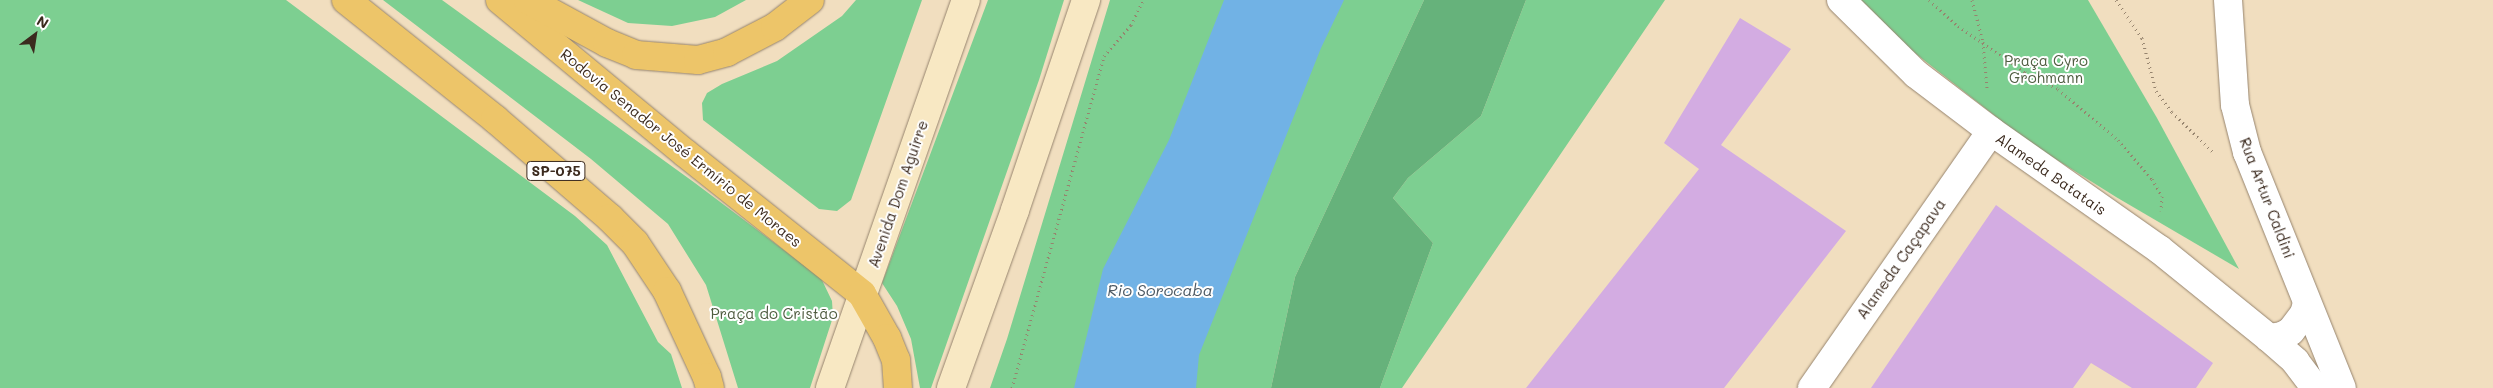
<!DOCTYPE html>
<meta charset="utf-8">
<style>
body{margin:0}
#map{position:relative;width:2493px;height:388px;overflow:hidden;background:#f1debf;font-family:Mali,sans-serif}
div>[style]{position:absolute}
.green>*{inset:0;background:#7dcf91}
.forest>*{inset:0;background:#66b27b}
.water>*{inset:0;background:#71b2e5}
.building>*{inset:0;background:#d3ace2}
.path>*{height:3px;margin-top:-1.5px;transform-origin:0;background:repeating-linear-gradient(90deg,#96846e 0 1px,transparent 0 5px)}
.roads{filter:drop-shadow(0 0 1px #96846e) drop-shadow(0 0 1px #96846e)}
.street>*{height:28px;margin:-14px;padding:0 14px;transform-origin:14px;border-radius:14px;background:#fff}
.secondary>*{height:28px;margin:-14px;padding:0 14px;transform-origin:14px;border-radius:14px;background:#f8e8c3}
.highway>*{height:28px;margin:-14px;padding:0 14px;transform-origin:14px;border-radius:14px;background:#edc569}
span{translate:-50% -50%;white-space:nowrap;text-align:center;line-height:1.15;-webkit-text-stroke:4px #fff;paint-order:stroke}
.shield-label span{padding:1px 4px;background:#fff;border:1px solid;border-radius:4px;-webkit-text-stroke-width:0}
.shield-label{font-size:14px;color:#3b2a1e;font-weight:700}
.park-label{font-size:15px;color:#4f5c40}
.street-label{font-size:15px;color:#3b2a1e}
.water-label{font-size:16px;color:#4e5a64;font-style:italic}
.north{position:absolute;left:10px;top:10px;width:50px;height:50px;-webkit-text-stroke:4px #fff;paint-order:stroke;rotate:31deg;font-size:14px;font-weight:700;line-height:20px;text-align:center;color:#3b2a1e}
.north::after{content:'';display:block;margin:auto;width:18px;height:22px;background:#3b2a1e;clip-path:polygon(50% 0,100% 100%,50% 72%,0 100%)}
</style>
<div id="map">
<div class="green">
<div style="clip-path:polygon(0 0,286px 0,575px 216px,607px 245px,658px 342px,671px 354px,682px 388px,0 388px)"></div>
<div style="clip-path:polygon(383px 0,442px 0,695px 183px,821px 278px,832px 301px,833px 317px,810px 388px,738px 388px,706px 285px,668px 224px,591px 159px)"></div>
<div style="clip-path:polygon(578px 0,746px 0,715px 17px,672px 26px,628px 23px)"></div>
<div style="clip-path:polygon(856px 0,922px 0,851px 200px,837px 211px,819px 209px,703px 120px,702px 103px,707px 93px,722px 84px,777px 61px,842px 16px)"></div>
<div style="clip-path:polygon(988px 0,1064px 0,1039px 80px,931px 388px,920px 388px,911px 339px,897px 306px,882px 283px)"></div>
<div style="clip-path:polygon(1110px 0,1424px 0,1295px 277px,1271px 388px,990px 388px,1007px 339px)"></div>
<div style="clip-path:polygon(1526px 0,1665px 0,1402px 388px,1380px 388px,1433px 243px,1393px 198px,1408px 178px,1481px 116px)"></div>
<div style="clip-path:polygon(1861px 0,2088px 0,2157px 118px,2239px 269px,2116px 197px,2027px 141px,1911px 50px)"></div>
</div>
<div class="forest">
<div style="clip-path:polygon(1424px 0,1526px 0,1481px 116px,1408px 178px,1393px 198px,1433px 243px,1380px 388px,1271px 388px,1295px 277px)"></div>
</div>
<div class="water">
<div style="clip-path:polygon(1224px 0,1344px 0,1321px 48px,1199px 355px,1196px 388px,1074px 388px,1103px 269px,1169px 140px)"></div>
</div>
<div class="building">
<div style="clip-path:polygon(1740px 18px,1791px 49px,1721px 145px,1846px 231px,1724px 388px,1526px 388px,1699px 169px,1664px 143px)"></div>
<div style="clip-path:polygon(1996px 205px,2213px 363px,2196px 388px,2132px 388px,2091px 363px,2073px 388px,1871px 388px)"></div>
</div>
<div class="path">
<div style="left:1929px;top:0;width:39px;rotate:42deg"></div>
<div style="left:1958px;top:26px;width:81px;rotate:34.5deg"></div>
<div style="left:2025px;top:72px;width:37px;rotate:27deg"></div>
<div style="left:2058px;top:89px;width:79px;rotate:40.4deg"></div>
<div style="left:2118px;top:140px;width:52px;rotate:48.9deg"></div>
<div style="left:2152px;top:179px;width:20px;rotate:60deg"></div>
<div style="left:2162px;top:196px;width:15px;rotate:94deg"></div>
<div style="left:1972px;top:0;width:43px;rotate:75.3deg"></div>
<div style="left:1983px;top:42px;width:46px;rotate:85deg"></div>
<div style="left:2116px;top:0;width:46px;rotate:55.6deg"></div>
<div style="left:2142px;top:38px;width:55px;rotate:75.2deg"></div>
<div style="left:2156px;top:91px;width:26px;rotate:53deg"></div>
<div style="left:2172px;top:112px;width:57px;rotate:44.3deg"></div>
<div style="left:1012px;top:388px;width:345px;rotate:-74.5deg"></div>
<div style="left:1104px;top:56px;width:41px;rotate:-48.9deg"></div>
<div style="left:1131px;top:25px;width:28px;rotate:-64deg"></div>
</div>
<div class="roads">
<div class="street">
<div style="left:1841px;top:0;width:105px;rotate:44.6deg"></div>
<div style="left:1916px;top:74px;width:94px;rotate:37.2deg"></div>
<div style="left:1991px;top:131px;width:205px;rotate:35.1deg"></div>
<div style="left:2159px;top:249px;width:141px;rotate:39deg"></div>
<div style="left:2269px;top:338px;width:35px;rotate:41deg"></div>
<div style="left:2295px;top:361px;width:34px;rotate:53deg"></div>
<div style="left:2228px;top:0;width:105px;rotate:86.2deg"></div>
<div style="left:2235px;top:105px;width:49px;rotate:75.7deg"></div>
<div style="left:2247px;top:152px;width:254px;rotate:68.1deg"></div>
<div style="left:2269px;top:338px;width:13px;rotate:-9deg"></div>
<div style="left:2282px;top:336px;width:10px;rotate:-29deg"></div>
<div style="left:2291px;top:331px;width:21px;rotate:-53deg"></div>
<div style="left:2304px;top:314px;width:11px;rotate:-75deg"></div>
<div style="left:1812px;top:388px;width:313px;rotate:-55.1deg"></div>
</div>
<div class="secondary">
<div style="left:830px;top:388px;width:411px;rotate:-70.7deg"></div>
<div style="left:951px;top:388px;width:189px;rotate:-70.2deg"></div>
<div style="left:1015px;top:210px;width:222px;rotate:-71.3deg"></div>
</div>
<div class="highway">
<div style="left:346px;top:0;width:191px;rotate:38.6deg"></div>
<div style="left:495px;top:119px;width:152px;rotate:40.7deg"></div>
<div style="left:610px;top:218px;width:35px;rotate:45deg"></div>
<div style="left:635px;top:243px;width:58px;rotate:56.3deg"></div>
<div style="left:667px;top:291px;width:95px;rotate:65.1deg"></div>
<div style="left:707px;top:377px;width:11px;rotate:75deg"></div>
<div style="left:500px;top:0;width:240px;rotate:39.6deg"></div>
<div style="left:685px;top:153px;width:226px;rotate:38.5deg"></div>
<div style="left:862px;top:294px;width:51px;rotate:60.4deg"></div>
<div style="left:887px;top:338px;width:24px;rotate:68deg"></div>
<div style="left:896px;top:360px;width:28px;rotate:86deg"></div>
<div style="left:528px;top:0;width:90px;rotate:28.6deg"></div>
<div style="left:607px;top:43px;width:31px;rotate:22deg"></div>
<div style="left:636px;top:55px;width:62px;rotate:4.6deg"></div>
<div style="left:698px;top:60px;width:30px;rotate:-15deg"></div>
<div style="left:727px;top:52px;width:54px;rotate:-27.5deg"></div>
<div style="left:775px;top:27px;width:44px;rotate:-37.6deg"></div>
</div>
</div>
<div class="shield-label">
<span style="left:556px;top:171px">SP-075</span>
</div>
<div class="park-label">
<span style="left:2046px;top:69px">Praça Cyro<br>Grohmann</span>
<span style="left:774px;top:314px">Praça do Cristão</span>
</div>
<div class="street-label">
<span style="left:681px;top:148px;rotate:39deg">Rodovia Senador José Ermírio de Moraes</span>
<span style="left:2051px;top:174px;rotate:35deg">Alameda Batatais</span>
<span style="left:898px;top:194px;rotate:-71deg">Avenida Dom Aguirre</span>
<span style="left:2267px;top:198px;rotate:69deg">Rua Artur Caldini</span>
<span style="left:1901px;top:259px;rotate:-55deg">Alameda Caçapava</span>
</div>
<div class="water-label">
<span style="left:1160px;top:290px">Rio Sorocaba</span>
</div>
<div class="north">N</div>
</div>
